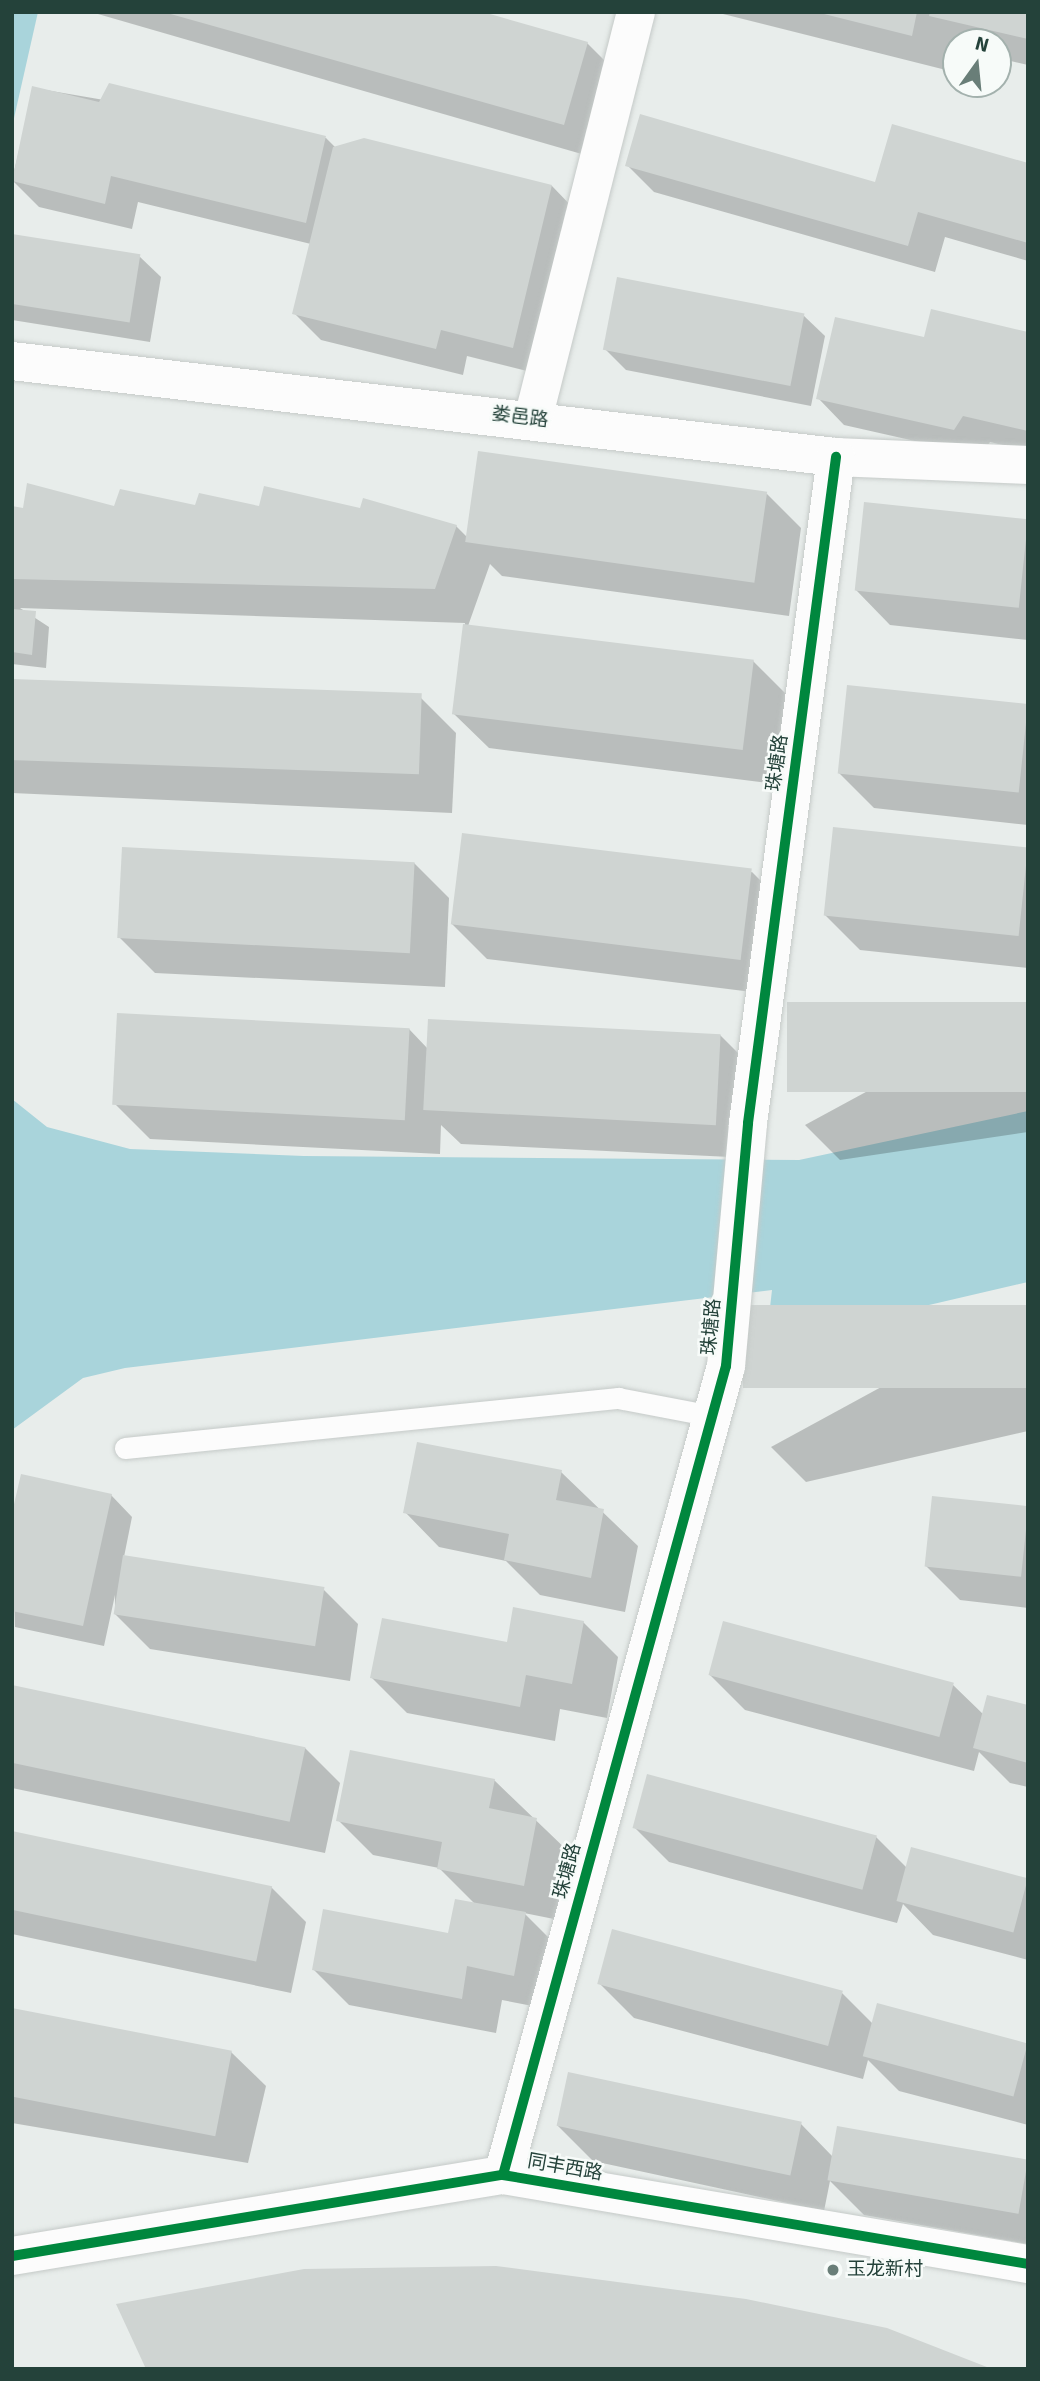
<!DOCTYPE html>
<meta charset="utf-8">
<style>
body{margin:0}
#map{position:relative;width:1040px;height:2381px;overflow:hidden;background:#e8edeb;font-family:Signika,"Noto Sans SC",sans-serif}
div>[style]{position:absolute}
.water>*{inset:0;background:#a9d4db}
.shadow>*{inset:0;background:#0003}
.building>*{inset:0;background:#cfd4d2;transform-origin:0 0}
.roads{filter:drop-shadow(0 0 2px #c5cac8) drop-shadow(0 0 2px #c5cac8)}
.service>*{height:21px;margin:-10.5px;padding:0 10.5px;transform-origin:10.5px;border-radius:10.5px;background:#fcfcfc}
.minor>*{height:38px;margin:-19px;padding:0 19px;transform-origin:19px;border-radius:19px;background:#fcfcfc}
.tertiary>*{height:38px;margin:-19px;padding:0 19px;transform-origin:19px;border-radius:19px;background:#fcfcfc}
.cycleway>*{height:10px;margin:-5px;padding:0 5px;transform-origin:5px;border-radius:5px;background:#00873e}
.dots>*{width:19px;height:19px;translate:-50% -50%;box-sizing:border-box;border:4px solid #f7fbf9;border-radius:50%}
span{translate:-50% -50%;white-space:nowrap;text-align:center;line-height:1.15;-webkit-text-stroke:5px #f7fbf9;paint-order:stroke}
.street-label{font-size:19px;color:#24423a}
.poi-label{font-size:19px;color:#24423a}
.left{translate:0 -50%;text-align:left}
.frame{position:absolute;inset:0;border:14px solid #24423a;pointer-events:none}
.north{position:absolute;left:942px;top:28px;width:70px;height:70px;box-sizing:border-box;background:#f7fbf9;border:2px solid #a3b1ad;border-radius:50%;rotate:15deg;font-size:19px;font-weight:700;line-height:28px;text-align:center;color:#24423a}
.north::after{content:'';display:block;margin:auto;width:24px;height:32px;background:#697e78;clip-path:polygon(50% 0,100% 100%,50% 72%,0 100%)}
</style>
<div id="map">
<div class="water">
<div style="clip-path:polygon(12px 12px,38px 12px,12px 127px)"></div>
<div style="clip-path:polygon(12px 1099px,47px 1127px,130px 1149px,304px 1156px,799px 1160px,1028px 1111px,1028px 1282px,766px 1343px,772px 1290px,125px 1368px,83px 1378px,12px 1430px)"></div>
</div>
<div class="shadow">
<div style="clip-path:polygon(91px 12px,477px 12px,587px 43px,622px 78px,599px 159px)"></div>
<div style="clip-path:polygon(715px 12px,1028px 12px,1028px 65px,998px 58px,998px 42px,954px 38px,946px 70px)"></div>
<div style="clip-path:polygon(34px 88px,326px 138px,336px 148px,552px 186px,578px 213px,539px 374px,467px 356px,463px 375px,321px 340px,294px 313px,311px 244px,138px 202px,132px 229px,39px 207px,12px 180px)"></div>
<div style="clip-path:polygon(1028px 164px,1028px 261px,945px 237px,935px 272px,654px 192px,627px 165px,877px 184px)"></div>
<div style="clip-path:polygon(12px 236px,139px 256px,161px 277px,150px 342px,12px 320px)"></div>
<div style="clip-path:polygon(803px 315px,825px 336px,811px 406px,626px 370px,605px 349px)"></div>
<div style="clip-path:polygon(1028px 333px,1028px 451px,990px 442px,981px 456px,844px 425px,818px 398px,926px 339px)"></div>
<div style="clip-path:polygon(767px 494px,801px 528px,789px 616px,502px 576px,490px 564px,468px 626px,753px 661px,788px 696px,777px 784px,489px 748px,454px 714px,465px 623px,20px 608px,49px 627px,46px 668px,12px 664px,12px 508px,362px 510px,456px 526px,468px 538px)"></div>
<div style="clip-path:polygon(1028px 522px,1028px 640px,890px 625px,856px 590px)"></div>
<div style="clip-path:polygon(12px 680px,421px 698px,456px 733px,452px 813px,12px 793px)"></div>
<div style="clip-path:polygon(1028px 707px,1028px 825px,874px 808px,839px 773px)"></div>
<div style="clip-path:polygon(1028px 850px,1028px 968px,860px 950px,825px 915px)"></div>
<div style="clip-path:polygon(414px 863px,449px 898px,445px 987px,155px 973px,120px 938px)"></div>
<div style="clip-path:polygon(752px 872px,787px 907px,776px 995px,487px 959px,452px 924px)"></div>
<div style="clip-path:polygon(1028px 1004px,1028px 1132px,840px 1160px,805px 1125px)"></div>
<div style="clip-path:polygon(409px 1029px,428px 1049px,720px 1035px,755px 1070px,751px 1158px,461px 1144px,441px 1125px,440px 1154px,150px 1139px,115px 1104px)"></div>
<div style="clip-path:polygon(1028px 1307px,1028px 1431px,806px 1482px,771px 1447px)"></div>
<div style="clip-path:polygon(561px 1472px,638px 1546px,625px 1612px,540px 1595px,506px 1561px,439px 1547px,405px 1512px)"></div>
<div style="clip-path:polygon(111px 1495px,132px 1517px,124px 1557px,323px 1589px,358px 1624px,350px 1681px,150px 1649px,115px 1614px,115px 1595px,104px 1646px,15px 1627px,12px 1521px)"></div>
<div style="clip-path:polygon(1028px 1508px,1028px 1608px,960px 1600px,925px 1565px)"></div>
<div style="clip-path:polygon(583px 1622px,618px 1657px,607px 1718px,560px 1709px,555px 1741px,407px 1713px,372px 1678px)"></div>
<div style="clip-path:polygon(710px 1675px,953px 1685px,984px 1715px,1028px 1707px,1028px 1787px,1010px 1783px,979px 1752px,974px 1771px,745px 1710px)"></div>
<div style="clip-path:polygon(12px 1687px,305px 1748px,340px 1783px,325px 1853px,12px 1788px)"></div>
<div style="clip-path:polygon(494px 1780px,571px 1854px,559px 1920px,524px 1913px,560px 1949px,548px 2009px,502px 2000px,496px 2033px,349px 2005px,314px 1970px,449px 1935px,476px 1905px,439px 1868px,373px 1855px,338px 1820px)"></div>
<div style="clip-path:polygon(634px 1827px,876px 1837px,907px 1868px,1028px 1880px,1028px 1960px,933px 1935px,903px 1904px,897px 1923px,669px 1862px)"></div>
<div style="clip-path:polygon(12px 1832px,271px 1887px,306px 1922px,291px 1993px,12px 1934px)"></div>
<div style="clip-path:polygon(599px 1983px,842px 1993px,873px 2024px,1028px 2045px,1028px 2125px,899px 2091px,868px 2060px,863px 2079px,634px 2018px)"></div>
<div style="clip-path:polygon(12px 2010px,231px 2052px,266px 2086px,248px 2163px,12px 2123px)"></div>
<div style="clip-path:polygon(801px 2124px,833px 2157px,1028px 2161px,1028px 2244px,864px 2215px,830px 2181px,824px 2211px,593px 2161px,558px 2126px)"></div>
</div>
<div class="building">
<div style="clip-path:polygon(483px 12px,588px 42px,564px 125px,167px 13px)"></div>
<div style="clip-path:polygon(816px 12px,917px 12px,912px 36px)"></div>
<div style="clip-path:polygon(930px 12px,1028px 12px,1028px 39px,929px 16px)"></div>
<div style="clip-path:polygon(109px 83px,326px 136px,306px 223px,111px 176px,105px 204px,12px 181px,32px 86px,99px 102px)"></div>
<div style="clip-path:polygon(640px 114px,875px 182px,892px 124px,1028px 163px,1028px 243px,918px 212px,908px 246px,625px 166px)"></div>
<div style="clip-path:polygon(364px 138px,552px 185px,513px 348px,441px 330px,436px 349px,292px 314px,333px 147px)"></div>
<div style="left:12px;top:234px;width:130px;height:69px;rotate:9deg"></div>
<div style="left:617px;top:277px;width:191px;height:74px;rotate:11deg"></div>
<div style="clip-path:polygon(931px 309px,1028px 332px,1028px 431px,963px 416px,954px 430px,816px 399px,835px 317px,924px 337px)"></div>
<div style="left:478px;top:451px;width:292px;height:92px;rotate:8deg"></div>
<div style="clip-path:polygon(27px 483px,114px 506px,120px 489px,195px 505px,199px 493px,259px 506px,264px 486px,360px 508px,363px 498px,457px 525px,435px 589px,12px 579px,12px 506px,23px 508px)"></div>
<div style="left:864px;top:502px;width:165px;height:89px;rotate:6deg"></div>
<div style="clip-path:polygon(12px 609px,36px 611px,32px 655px,12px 652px)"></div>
<div style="left:463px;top:624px;width:293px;height:91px;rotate:7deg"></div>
<div style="left:12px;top:679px;width:410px;height:81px;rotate:2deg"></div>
<div style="left:847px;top:685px;width:182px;height:89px;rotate:6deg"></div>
<div style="left:833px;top:827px;width:196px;height:89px;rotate:6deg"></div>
<div style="left:462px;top:833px;width:292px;height:92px;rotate:7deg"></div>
<div style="left:122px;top:847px;width:293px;height:91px;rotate:3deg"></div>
<div style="left:1028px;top:1002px;width:90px;height:241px;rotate:90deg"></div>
<div style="left:117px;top:1013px;width:293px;height:92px;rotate:3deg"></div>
<div style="left:428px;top:1019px;width:293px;height:91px;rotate:3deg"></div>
<div style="left:1028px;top:1305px;width:83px;height:285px;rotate:90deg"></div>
<div style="clip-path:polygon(417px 1442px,562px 1470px,556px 1500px,604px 1509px,591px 1578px,504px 1560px,509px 1534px,403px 1513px)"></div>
<div style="clip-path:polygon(21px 1474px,112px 1494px,83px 1626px,12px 1611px,12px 1513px)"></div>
<div style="left:932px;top:1496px;width:97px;height:71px;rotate:6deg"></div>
<div style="left:123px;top:1555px;width:204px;height:60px;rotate:9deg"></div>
<div style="clip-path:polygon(513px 1607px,584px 1621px,572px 1684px,526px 1675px,520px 1707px,370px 1678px,382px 1618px,507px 1642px)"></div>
<div style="left:723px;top:1621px;width:239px;height:56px;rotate:15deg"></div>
<div style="left:12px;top:1685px;width:300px;height:76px;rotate:12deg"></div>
<div style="clip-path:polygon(987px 1695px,1028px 1705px,1028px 1763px,973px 1748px)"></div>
<div style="clip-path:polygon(350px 1750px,495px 1779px,489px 1808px,537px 1818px,524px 1886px,437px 1869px,442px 1842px,336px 1821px)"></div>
<div style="left:647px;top:1774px;width:238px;height:56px;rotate:15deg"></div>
<div style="left:12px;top:1831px;width:266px;height:77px;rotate:12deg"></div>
<div style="left:911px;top:1847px;width:121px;height:56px;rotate:15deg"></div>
<div style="clip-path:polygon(455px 1899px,526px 1912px,514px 1976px,467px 1966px,462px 1999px,312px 1970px,323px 1909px,448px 1933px)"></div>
<div style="left:612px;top:1929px;width:239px;height:57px;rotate:15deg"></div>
<div style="left:877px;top:2003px;width:156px;height:55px;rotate:15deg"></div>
<div style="left:12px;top:2008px;width:224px;height:87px;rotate:11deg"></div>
<div style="left:568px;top:2072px;width:239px;height:55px;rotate:12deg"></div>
<div style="left:837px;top:2126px;width:194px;height:55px;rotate:10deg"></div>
<div style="clip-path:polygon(496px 2266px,746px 2299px,887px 2328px,992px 2369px,146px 2369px,116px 2304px,304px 2269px)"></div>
</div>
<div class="roads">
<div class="service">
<div style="left:125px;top:1448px;width:496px;rotate:-5.8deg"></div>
<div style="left:618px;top:1398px;width:96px;rotate:10.8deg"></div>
</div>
<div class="minor">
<div style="left:12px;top:361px;width:830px;rotate:6.65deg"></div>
<div style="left:836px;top:457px;width:192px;rotate:2.4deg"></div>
<div style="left:533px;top:419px;width:420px;rotate:-75.8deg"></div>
<div style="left:503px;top:2175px;width:839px;rotate:-74.59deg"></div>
<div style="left:726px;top:1366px;width:244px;rotate:-84.8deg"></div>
<div style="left:748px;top:1123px;width:672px;rotate:-82.47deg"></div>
</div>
<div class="tertiary">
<div style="left:12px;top:2256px;width:498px;rotate:-9.4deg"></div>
<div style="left:503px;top:2175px;width:532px;rotate:9.62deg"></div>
</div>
</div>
<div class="cycleway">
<div style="left:503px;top:2175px;width:839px;rotate:-74.59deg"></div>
<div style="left:726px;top:1366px;width:244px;rotate:-84.8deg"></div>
<div style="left:748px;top:1123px;width:672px;rotate:-82.47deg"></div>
<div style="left:12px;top:2256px;width:498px;rotate:-9.4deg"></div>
<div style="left:503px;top:2175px;width:532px;rotate:9.62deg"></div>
</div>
<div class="dots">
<div style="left:833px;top:2270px;background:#697e78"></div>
</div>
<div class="street-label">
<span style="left:520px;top:418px;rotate:7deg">娄邑路</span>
<span style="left:778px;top:763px;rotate:-82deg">珠塘路</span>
<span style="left:712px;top:1327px;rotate:-85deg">珠塘路</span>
<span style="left:568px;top:1871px;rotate:-75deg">珠塘路</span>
<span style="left:565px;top:2168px;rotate:10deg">同丰西路</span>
</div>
<div class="poi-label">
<span class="left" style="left:847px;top:2270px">玉龙新村</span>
</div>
<div class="frame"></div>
<div class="north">N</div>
</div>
